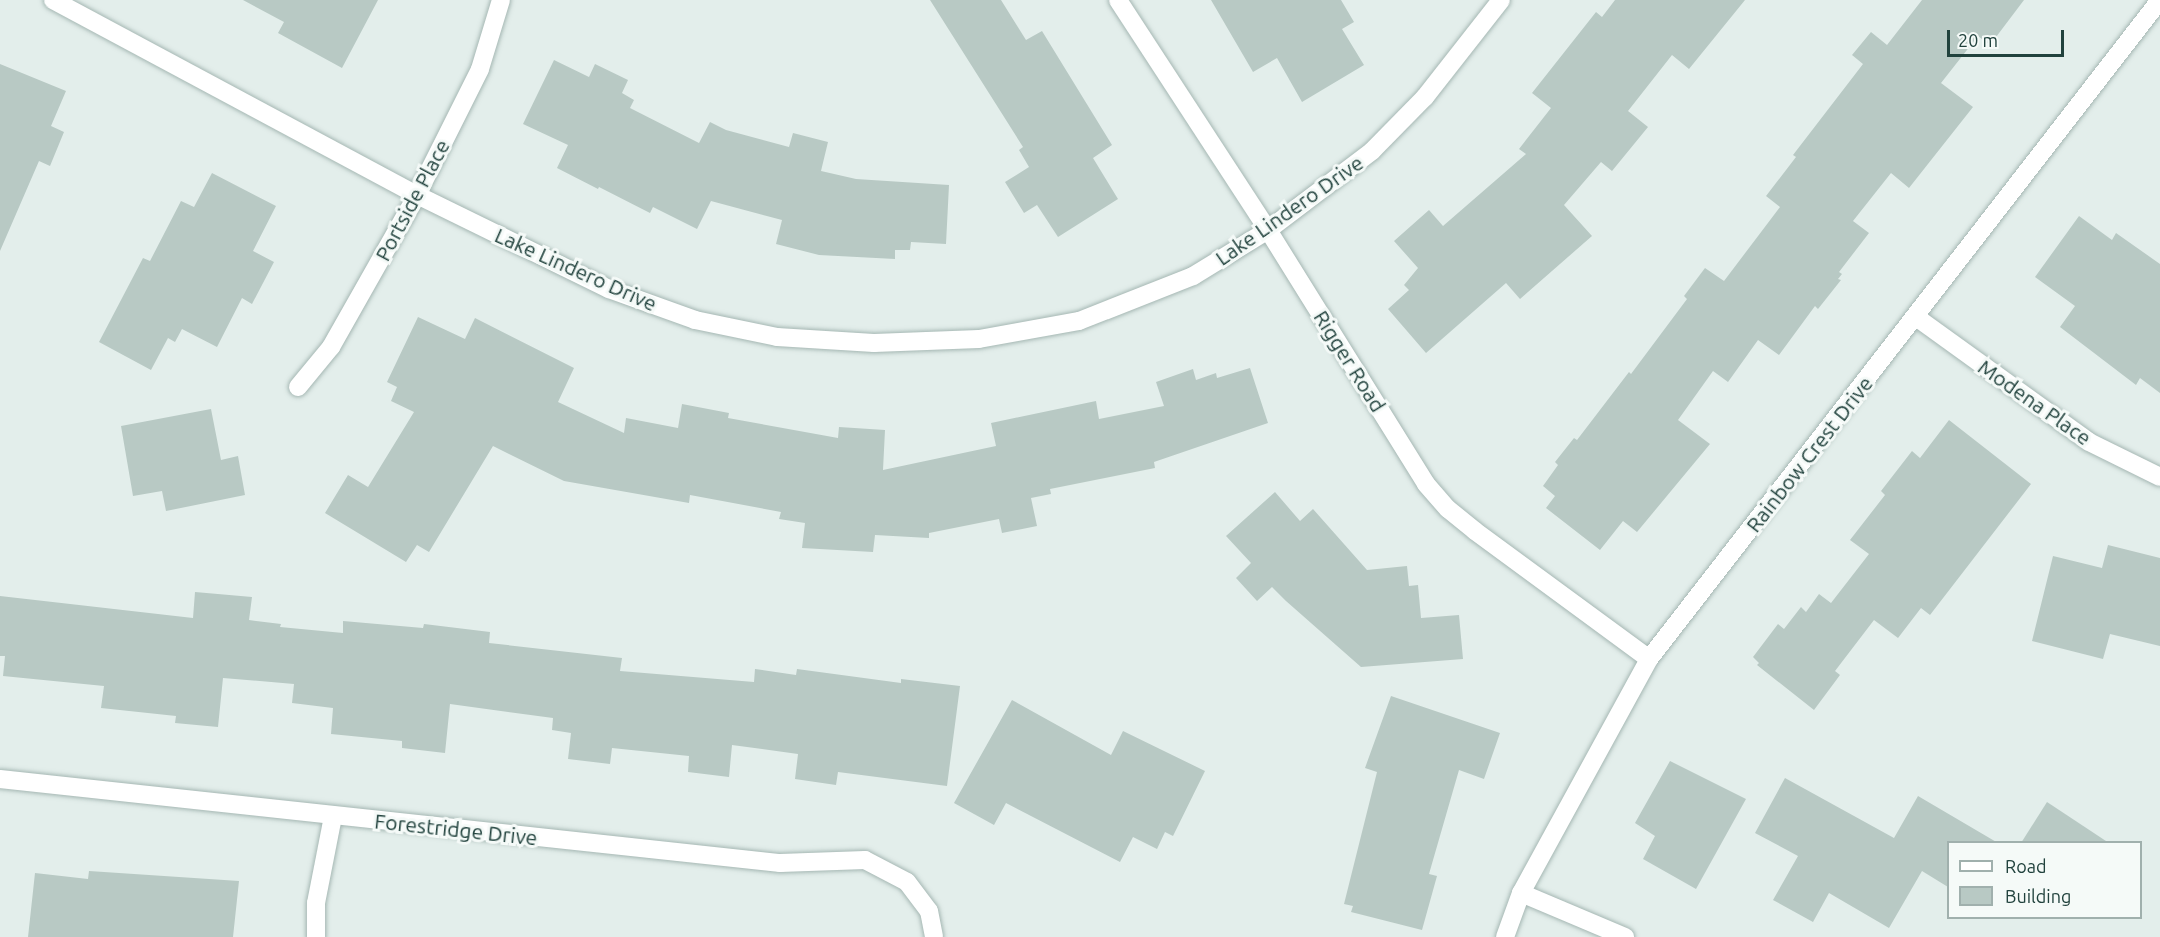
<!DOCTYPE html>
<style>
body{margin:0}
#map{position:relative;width:2160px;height:937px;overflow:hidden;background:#e3eeeb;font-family:Ubuntu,sans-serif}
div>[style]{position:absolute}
.building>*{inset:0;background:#b8c9c4}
.roads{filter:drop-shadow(0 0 2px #a5b7b3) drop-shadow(0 0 2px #a5b7b3)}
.minor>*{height:18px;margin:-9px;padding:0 9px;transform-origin:9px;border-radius:9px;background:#fff}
span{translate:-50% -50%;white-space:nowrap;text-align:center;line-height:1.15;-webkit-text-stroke:6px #f5faf8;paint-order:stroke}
.street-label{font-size:21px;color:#21423d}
.legend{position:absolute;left:1947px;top:841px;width:195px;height:78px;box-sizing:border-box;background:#f5faf8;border:2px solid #a0b0ad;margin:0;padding:8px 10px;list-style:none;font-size:18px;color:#21423d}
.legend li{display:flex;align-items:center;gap:12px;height:30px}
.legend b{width:30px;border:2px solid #a0b0ad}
.scale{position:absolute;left:1947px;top:30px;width:117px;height:27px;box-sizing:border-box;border:3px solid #21423d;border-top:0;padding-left:8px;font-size:18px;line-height:21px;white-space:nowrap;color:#21423d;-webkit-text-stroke:4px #f5faf8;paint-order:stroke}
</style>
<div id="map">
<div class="building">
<div style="clip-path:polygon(243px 0,378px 0,342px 68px,278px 33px,284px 22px)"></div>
<div style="clip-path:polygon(930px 0,1001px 0,1026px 40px,1042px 31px,1112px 145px,1093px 158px,1118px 199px,1058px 237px,1037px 205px,1024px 213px,1005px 182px,1029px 167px,1019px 150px,1023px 147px)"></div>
<div style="clip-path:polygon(1211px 0,1341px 0,1354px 22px,1342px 29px,1364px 65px,1302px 102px,1277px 58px,1253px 72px)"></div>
<div style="clip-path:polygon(1615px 0,1745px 0,1689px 69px,1672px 55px,1628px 111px,1648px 127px,1612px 171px,1601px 162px,1564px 205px,1592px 236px,1520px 299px,1506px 283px,1426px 353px,1388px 309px,1409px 290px,1404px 285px,1418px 268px,1394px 241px,1429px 210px,1443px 226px,1526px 154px,1519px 149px,1551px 108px,1532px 93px,1596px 12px,1602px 17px)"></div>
<div style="clip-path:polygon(1922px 0,2024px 0,1990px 45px,1978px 36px,1941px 83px,1973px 107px,1909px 188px,1891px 173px,1853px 221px,1869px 233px,1839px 272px,1842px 274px,1838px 279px,1841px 280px,1818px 309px,1815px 306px,1779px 355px,1758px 340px,1728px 382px,1713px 371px,1678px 420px,1710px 444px,1637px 532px,1623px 521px,1600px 550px,1546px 508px,1555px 496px,1543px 486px,1558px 465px,1555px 462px,1574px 438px,1577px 440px,1629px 372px,1631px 374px,1687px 299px,1684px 296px,1705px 268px,1724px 281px,1780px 207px,1766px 196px,1796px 157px,1793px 155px,1863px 64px,1852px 55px,1871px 32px,1887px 45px)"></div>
<div style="clip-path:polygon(554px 60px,589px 77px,595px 64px,628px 80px,622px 93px,634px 100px,630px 108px,699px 143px,710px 122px,726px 130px,789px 147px,793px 133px,828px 142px,821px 171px,856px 179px,949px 185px,946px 244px,911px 242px,910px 250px,895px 250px,895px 259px,819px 255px,776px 244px,782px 220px,711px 201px,697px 229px,653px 207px,650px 213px,599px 187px,598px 189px,557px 168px,568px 145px,523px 124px)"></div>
<div style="clip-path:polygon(0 64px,66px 91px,51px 126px,64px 132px,50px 166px,39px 161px,0 251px)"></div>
<div style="clip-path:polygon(212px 173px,276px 206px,253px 251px,274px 262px,252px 304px,242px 298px,217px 347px,182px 329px,175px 342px,168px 338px,151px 370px,99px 342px,143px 258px,150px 261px,181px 201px,194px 207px)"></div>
<div style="clip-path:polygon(2079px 216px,2112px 240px,2116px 233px,2160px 264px,2160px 393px,2140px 378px,2136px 385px,2060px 327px,2075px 306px,2035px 277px)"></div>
<div style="clip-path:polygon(418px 317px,465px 339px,475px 318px,574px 368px,558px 402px,624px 433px,626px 418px,678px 428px,682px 404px,729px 413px,728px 418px,838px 438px,839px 427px,885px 430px,883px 470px,996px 446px,991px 423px,1096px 401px,1099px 419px,1164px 406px,1156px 382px,1193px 369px,1196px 380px,1216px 373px,1217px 378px,1250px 368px,1268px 423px,1154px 462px,1155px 468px,1050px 489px,1051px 494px,1031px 498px,1037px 526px,1002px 533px,999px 519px,929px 533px,929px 538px,875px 535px,873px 552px,802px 548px,805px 523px,779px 519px,781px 512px,690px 495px,689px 503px,564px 481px,493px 446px,429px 552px,417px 545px,406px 562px,325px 513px,348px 475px,368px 487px,414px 412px,391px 401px,397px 387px,387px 382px)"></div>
<div style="clip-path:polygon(211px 409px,221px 460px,238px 456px,245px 495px,166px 511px,162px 491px,133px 496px,121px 426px)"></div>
<div style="clip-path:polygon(1949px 420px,2031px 484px,1930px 615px,1921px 608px,1898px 638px,1874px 620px,1835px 671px,1840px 675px,1814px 710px,1757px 665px,1759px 663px,1753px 657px,1778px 624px,1784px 629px,1801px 607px,1806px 612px,1819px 594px,1831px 603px,1869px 554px,1850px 540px,1885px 495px,1881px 491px,1912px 451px,1920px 458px)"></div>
<div style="clip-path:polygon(1275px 492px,1300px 521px,1313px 509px,1367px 570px,1407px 566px,1409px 586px,1418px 585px,1421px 618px,1459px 615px,1463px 659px,1361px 667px,1286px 601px,1272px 587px,1257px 601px,1236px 578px,1251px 563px,1226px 536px)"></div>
<div style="clip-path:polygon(2108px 545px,2160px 558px,2160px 646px,2110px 634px,2103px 659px,2032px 641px,2053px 556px,2102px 568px)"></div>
<div style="clip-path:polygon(195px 592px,252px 597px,249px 620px,281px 624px,280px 627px,343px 633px,343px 621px,423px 628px,424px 624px,490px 632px,489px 643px,622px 658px,620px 671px,754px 682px,755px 669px,796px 675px,797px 669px,901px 683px,901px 679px,960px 686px,947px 786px,838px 772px,836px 785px,795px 779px,798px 754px,732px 745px,729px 777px,688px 772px,689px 756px,612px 748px,610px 764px,568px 759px,571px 733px,552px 730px,553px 718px,450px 704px,445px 753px,402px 748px,402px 741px,331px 734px,333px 708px,292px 703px,294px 684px,223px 678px,218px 727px,175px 723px,176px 716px,101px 708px,104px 686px,3px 676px,5px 656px,0 656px,0 596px,193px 618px)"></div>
<div style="clip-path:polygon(1391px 696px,1500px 733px,1484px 779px,1459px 770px,1429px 874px,1437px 876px,1422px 930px,1351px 912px,1353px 906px,1344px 904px,1377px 772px,1365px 768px)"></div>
<div style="clip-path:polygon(1012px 700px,1111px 755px,1123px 731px,1205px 771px,1173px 836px,1165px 832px,1157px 849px,1133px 837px,1120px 862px,1006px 803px,994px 825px,954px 803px)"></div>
<div style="clip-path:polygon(1670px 761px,1746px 799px,1696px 889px,1643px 859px,1655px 836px,1635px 823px)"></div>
<div style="clip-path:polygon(1785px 778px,1894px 838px,1918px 796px,1998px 843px,1948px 843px,1948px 887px,1922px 871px,1889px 928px,1829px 893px,1813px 922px,1773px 900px,1798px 856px,1755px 833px)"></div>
<div style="clip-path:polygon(2047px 802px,2109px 843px,2021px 843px)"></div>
<div style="clip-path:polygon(89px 871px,239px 881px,233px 937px,28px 937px,35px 873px,88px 879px)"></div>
</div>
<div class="roads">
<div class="minor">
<div style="left:53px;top:0;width:413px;rotate:28.2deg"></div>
<div style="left:417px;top:195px;width:214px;rotate:26.1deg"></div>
<div style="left:609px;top:289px;width:91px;rotate:19.8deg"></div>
<div style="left:695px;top:320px;width:84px;rotate:11.7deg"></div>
<div style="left:777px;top:337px;width:97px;rotate:3.5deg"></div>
<div style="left:874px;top:343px;width:105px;rotate:-2.2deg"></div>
<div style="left:979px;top:339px;width:102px;rotate:-10.2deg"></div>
<div style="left:1079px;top:321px;width:123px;rotate:-21.5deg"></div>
<div style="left:1193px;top:276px;width:88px;rotate:-31.5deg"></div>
<div style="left:1268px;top:230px;width:131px;rotate:-37.2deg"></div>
<div style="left:1372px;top:151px;width:76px;rotate:-45.5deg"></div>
<div style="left:1425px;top:97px;width:123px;rotate:-51.9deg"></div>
<div style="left:1118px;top:0;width:275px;rotate:56.9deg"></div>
<div style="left:1268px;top:230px;width:299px;rotate:58.1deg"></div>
<div style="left:1426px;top:484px;width:33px;rotate:49deg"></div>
<div style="left:1448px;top:509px;width:35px;rotate:39deg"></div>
<div style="left:1475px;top:531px;width:216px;rotate:36.3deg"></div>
<div style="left:1916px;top:317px;width:213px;rotate:35.8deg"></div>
<div style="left:2089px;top:442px;width:79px;rotate:26.2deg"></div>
<div style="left:298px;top:387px;width:52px;rotate:-50.5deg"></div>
<div style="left:331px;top:347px;width:175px;rotate:-60.5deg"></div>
<div style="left:417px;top:195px;width:141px;rotate:-63.4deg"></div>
<div style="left:480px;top:69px;width:72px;rotate:-73.1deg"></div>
<div style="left:0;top:779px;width:785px;rotate:6.15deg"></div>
<div style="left:780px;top:863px;width:85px;rotate:-2deg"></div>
<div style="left:865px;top:860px;width:47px;rotate:27.6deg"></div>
<div style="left:907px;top:882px;width:36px;rotate:53deg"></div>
<div style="left:929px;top:911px;width:26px;rotate:79deg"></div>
<div style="left:1521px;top:893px;width:113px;rotate:22.9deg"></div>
<div style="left:316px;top:937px;width:34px;rotate:-90deg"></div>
<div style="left:316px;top:903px;width:89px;rotate:-78.9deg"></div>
<div style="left:1505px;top:937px;width:47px;rotate:-70deg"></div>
<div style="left:1521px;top:893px;width:267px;rotate:-61.3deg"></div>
<div style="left:1649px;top:659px;width:834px;rotate:-52.21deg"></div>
</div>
</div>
<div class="street-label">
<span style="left:412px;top:200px;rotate:-62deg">Portside Place</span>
<span style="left:1289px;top:210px;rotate:-35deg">Lake Lindero Drive</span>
<span style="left:576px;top:269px;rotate:24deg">Lake Lindero Drive</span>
<span style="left:1350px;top:361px;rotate:58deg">Rigger Road</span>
<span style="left:2035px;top:402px;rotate:35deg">Modena Place</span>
<span style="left:1809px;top:454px;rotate:-52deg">Rainbow Crest Drive</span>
<span style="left:456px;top:829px;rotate:6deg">Forestridge Drive</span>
</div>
<ul class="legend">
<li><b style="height:8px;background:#fff"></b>Road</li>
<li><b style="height:16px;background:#b8c9c4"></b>Building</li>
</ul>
<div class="scale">20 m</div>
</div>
